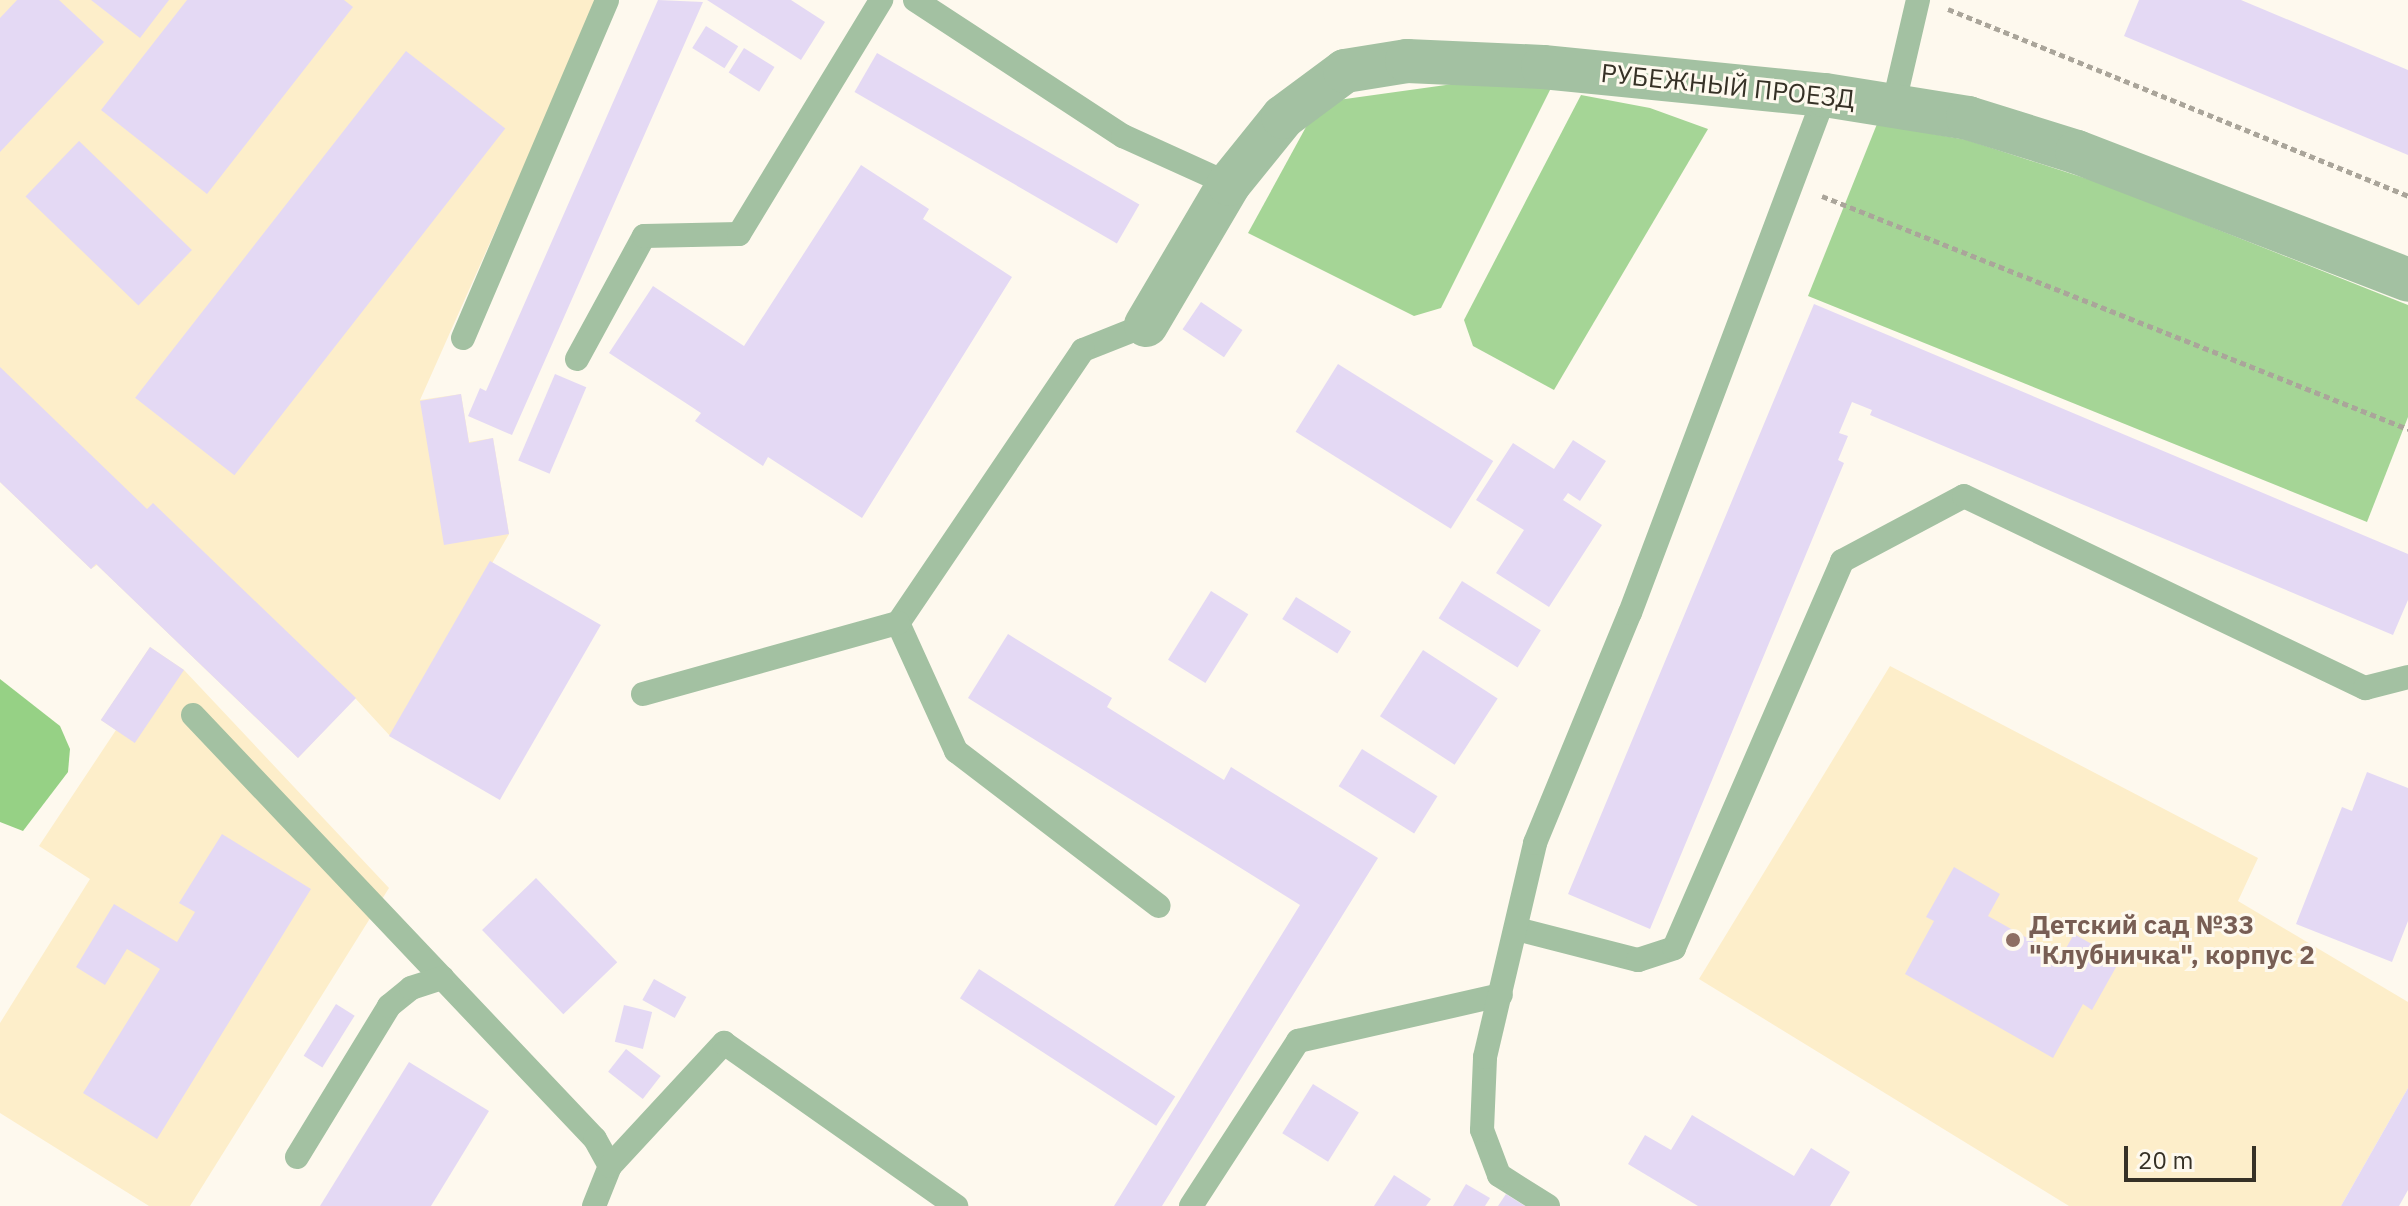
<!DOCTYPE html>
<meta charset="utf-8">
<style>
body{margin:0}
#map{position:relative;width:2408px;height:1206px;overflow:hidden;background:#fef9ee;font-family:"IBM Plex Sans",sans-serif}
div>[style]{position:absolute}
.built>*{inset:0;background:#fdeeca}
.green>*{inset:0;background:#a5d596}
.forest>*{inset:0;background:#96d185}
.building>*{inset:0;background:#e4d9f4;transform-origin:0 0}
.path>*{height:5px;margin-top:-2.5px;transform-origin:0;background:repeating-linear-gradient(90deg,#aaa59a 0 6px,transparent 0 10px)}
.service>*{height:24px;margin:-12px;padding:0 12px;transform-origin:12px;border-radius:12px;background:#a3c1a2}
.minor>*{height:44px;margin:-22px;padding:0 22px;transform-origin:22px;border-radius:22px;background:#a3c1a2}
.dots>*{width:22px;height:22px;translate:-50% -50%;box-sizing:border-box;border:4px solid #fef9ee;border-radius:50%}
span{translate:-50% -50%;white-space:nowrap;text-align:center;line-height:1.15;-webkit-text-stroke:6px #fef9ee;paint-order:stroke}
.street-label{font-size:26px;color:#363126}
.education-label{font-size:26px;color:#785e54;font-weight:700}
.left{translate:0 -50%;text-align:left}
.scale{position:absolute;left:2124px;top:1146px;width:132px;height:36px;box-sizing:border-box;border:4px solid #363126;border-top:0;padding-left:10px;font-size:24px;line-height:28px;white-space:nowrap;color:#363126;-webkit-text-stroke:6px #fef9ee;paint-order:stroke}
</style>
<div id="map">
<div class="built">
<div style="clip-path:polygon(0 0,598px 0,420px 400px,461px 394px,469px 442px,493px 438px,509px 534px,391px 737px,355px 698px,298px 758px,97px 565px,91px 569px,0 482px)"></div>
<div style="clip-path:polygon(150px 647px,184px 670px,389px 888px,190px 1206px,149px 1206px,0 1113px,0 1023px,90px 879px,39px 846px,116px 730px,101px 720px)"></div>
<div style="clip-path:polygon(1890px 666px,2258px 858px,2238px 901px,2408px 1002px,2408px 1088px,2341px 1206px,2069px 1206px,1699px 979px)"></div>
</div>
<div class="green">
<div style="clip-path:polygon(1489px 79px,1551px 88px,1441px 308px,1414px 316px,1248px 233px,1312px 116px,1338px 100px)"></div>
<div style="clip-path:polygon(1581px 95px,1650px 108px,1708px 129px,1554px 390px,1473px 346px,1464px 320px)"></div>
<div style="clip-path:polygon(1877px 124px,1967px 140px,2103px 184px,2408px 305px,2408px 417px,2367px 522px,1808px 296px)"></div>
</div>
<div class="forest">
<div style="clip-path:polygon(0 679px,60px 726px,70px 749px,68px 772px,23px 831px,0 822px)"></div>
</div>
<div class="building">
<div style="clip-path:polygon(17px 0,59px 0,104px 42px,0 152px,0 18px)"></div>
<div style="clip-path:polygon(91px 0,169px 0,140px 38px)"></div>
<div style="clip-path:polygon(187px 0,344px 0,353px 7px,207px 194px,101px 110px)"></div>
<div style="clip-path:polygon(658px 0,703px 2px,512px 435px,468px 416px,480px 388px,486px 391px)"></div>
<div style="clip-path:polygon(707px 0,791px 0,825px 22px,801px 60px)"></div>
<div style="clip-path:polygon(2139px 0,2241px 0,2408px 70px,2408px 155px,2124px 36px)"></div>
<div style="left:706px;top:26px;width:38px;height:26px;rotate:32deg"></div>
<div style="left:744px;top:48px;width:36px;height:29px;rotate:32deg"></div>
<div style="left:406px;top:51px;width:126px;height:440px;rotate:38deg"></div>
<div style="left:877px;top:53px;width:303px;height:45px;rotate:30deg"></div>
<div style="left:79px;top:141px;width:157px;height:77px;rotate:44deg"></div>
<div style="clip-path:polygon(861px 165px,929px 209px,923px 219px,1012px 277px,862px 518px,768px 457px,763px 466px,695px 421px,701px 413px,609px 353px,653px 286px,744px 346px)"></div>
<div style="left:1201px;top:302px;width:50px;height:33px;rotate:34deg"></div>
<div style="clip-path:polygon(1814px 304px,2408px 554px,2408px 600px,2393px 635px,1870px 415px,1872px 410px,1852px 402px,1839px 433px,1848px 436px,1838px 460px,1844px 463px,1650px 929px,1568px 894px)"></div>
<div style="left:1338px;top:364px;width:183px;height:80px;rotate:32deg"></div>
<div style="clip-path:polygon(0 367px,147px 509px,153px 503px,356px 698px,298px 758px,96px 564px,91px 569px,0 482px)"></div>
<div style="left:555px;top:374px;width:34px;height:94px;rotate:23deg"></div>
<div style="clip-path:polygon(461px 394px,469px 443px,493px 438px,509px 534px,444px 545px,420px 401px)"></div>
<div style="clip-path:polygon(1573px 440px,1606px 461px,1580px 501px,1568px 493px,1563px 500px,1602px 525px,1549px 607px,1496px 573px,1524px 530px,1476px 500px,1513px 443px,1554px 469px)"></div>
<div style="left:490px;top:561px;width:128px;height:202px;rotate:30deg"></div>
<div style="left:1462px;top:581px;width:93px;height:44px;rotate:32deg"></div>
<div style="left:1211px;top:591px;width:44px;height:81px;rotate:32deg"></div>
<div style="left:1296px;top:597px;width:65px;height:26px;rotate:32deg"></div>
<div style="clip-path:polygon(1008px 634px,1112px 698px,1107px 707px,1224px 780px,1231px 767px,1378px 858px,1162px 1206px,1114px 1206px,1300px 905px,968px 698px)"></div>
<div style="left:150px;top:647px;width:41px;height:88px;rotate:34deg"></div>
<div style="left:1423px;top:650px;width:89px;height:79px;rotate:33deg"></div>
<div style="left:1362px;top:749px;width:89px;height:44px;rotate:32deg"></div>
<div style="clip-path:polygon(2367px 772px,2408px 788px,2408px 921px,2392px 962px,2296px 924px,2342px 807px,2352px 811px)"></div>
<div style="clip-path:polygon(222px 834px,311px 889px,157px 1139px,83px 1093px,160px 969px,127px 949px,105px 985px,76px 967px,114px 904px,177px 942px,195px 912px,179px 903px)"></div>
<div style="clip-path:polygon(1954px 867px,2000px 894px,1988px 916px,2061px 957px,2074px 934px,2120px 960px,2092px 1010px,2083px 1004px,2053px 1058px,1905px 974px,1934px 921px,1926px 917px)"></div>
<div style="left:536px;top:878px;width:117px;height:75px;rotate:46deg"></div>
<div style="left:979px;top:969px;width:234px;height:35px;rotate:33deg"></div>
<div style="left:654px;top:979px;width:37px;height:24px;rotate:29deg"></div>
<div style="left:336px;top:1004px;width:22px;height:61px;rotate:32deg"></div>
<div style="left:624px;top:1005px;width:29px;height:38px;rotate:14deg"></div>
<div style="left:626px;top:1049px;width:44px;height:29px;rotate:38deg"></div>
<div style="clip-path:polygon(409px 1062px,489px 1111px,431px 1206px,320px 1206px)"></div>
<div style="left:1313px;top:1084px;width:54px;height:58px;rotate:32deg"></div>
<div style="clip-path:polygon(2408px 1088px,2408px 1190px,2399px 1206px,2341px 1206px)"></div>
<div style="clip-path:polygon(1692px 1115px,1794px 1176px,1811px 1148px,1850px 1172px,1830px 1206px,1698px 1206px,1628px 1164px,1645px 1135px,1671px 1150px)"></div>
<div style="clip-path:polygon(1394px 1175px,1431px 1199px,1426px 1206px,1374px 1206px)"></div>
<div style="clip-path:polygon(1466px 1184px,1490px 1198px,1485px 1206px,1453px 1206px)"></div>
<div style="clip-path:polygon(1506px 1194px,1525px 1206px,1498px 1206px)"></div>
</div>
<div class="path">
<div style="left:1948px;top:9px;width:497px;rotate:22.1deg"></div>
<div style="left:1822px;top:196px;width:631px;rotate:21.68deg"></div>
</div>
<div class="service">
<div style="left:915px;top:0;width:249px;rotate:33.2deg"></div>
<div style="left:1123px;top:136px;width:116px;rotate:24.4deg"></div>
<div style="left:1894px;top:103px;width:106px;rotate:-76.9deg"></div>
<div style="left:1146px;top:325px;width:68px;rotate:158.4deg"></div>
<div style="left:1083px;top:350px;width:330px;rotate:124.1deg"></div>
<div style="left:898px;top:623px;width:141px;rotate:65.6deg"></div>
<div style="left:956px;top:751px;width:255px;rotate:37.4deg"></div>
<div style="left:463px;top:338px;width:367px;rotate:-66.9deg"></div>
<div style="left:577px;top:359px;width:140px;rotate:-61.4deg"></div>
<div style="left:644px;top:236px;width:95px;rotate:-1.2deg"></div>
<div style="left:739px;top:234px;width:274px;rotate:-58.7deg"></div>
<div style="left:643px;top:694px;width:265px;rotate:-15.6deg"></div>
<div style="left:193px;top:715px;width:584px;rotate:46.53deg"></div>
<div style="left:595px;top:1139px;width:31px;rotate:61deg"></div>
<div style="left:610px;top:1166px;width:43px;rotate:111.8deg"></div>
<div style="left:1517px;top:929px;width:125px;rotate:14.4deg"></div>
<div style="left:1638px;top:960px;width:38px;rotate:-18deg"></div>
<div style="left:1674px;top:948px;width:422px;rotate:-66.5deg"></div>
<div style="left:1842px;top:561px;width:138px;rotate:-28deg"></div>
<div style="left:1964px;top:496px;width:445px;rotate:25.6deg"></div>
<div style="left:2365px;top:688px;width:44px;rotate:-14.3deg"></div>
<div style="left:297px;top:1157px;width:177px;rotate:-58.6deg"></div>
<div style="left:389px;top:1006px;width:28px;rotate:-39deg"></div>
<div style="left:411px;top:988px;width:33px;rotate:-18deg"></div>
<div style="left:610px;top:1166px;width:168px;rotate:-47.2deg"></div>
<div style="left:724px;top:1043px;width:284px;rotate:35.1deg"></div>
<div style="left:1191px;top:1206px;width:197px;rotate:-57deg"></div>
<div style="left:1298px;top:1041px;width:208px;rotate:-12.8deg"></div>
<div style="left:1548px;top:1206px;width:58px;rotate:-147.7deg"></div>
<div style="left:1499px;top:1175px;width:48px;rotate:-110.7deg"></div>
<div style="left:1482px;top:1130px;width:73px;rotate:-87.6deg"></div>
<div style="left:1485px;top:1057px;width:220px;rotate:-76.8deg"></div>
<div style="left:1535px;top:843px;width:249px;rotate:-67.6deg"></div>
<div style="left:1630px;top:613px;width:553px;rotate:-69.37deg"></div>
</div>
<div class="minor">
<div style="left:1146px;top:325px;width:164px;rotate:-59.5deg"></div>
<div style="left:1229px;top:184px;width:86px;rotate:-51.1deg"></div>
<div style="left:1283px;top:117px;width:77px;rotate:-36.6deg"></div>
<div style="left:1345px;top:71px;width:63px;rotate:-9.2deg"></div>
<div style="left:1407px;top:61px;width:136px;rotate:2.5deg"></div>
<div style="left:1543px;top:67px;width:283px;rotate:5.7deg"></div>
<div style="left:1825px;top:95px;width:145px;rotate:9.1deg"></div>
<div style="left:1968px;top:118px;width:114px;rotate:17.3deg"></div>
<div style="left:2077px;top:152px;width:355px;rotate:21.1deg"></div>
</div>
<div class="dots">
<div style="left:2013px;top:940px;background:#8d6e63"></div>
</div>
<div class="street-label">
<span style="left:1728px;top:86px;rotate:6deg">РУБЕЖНЫЙ ПРОЕЗД</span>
</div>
<div class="education-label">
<span class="left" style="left:2029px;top:940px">Детский сад №33<br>"Клубничка", корпус 2</span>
</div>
<div class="scale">20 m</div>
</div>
